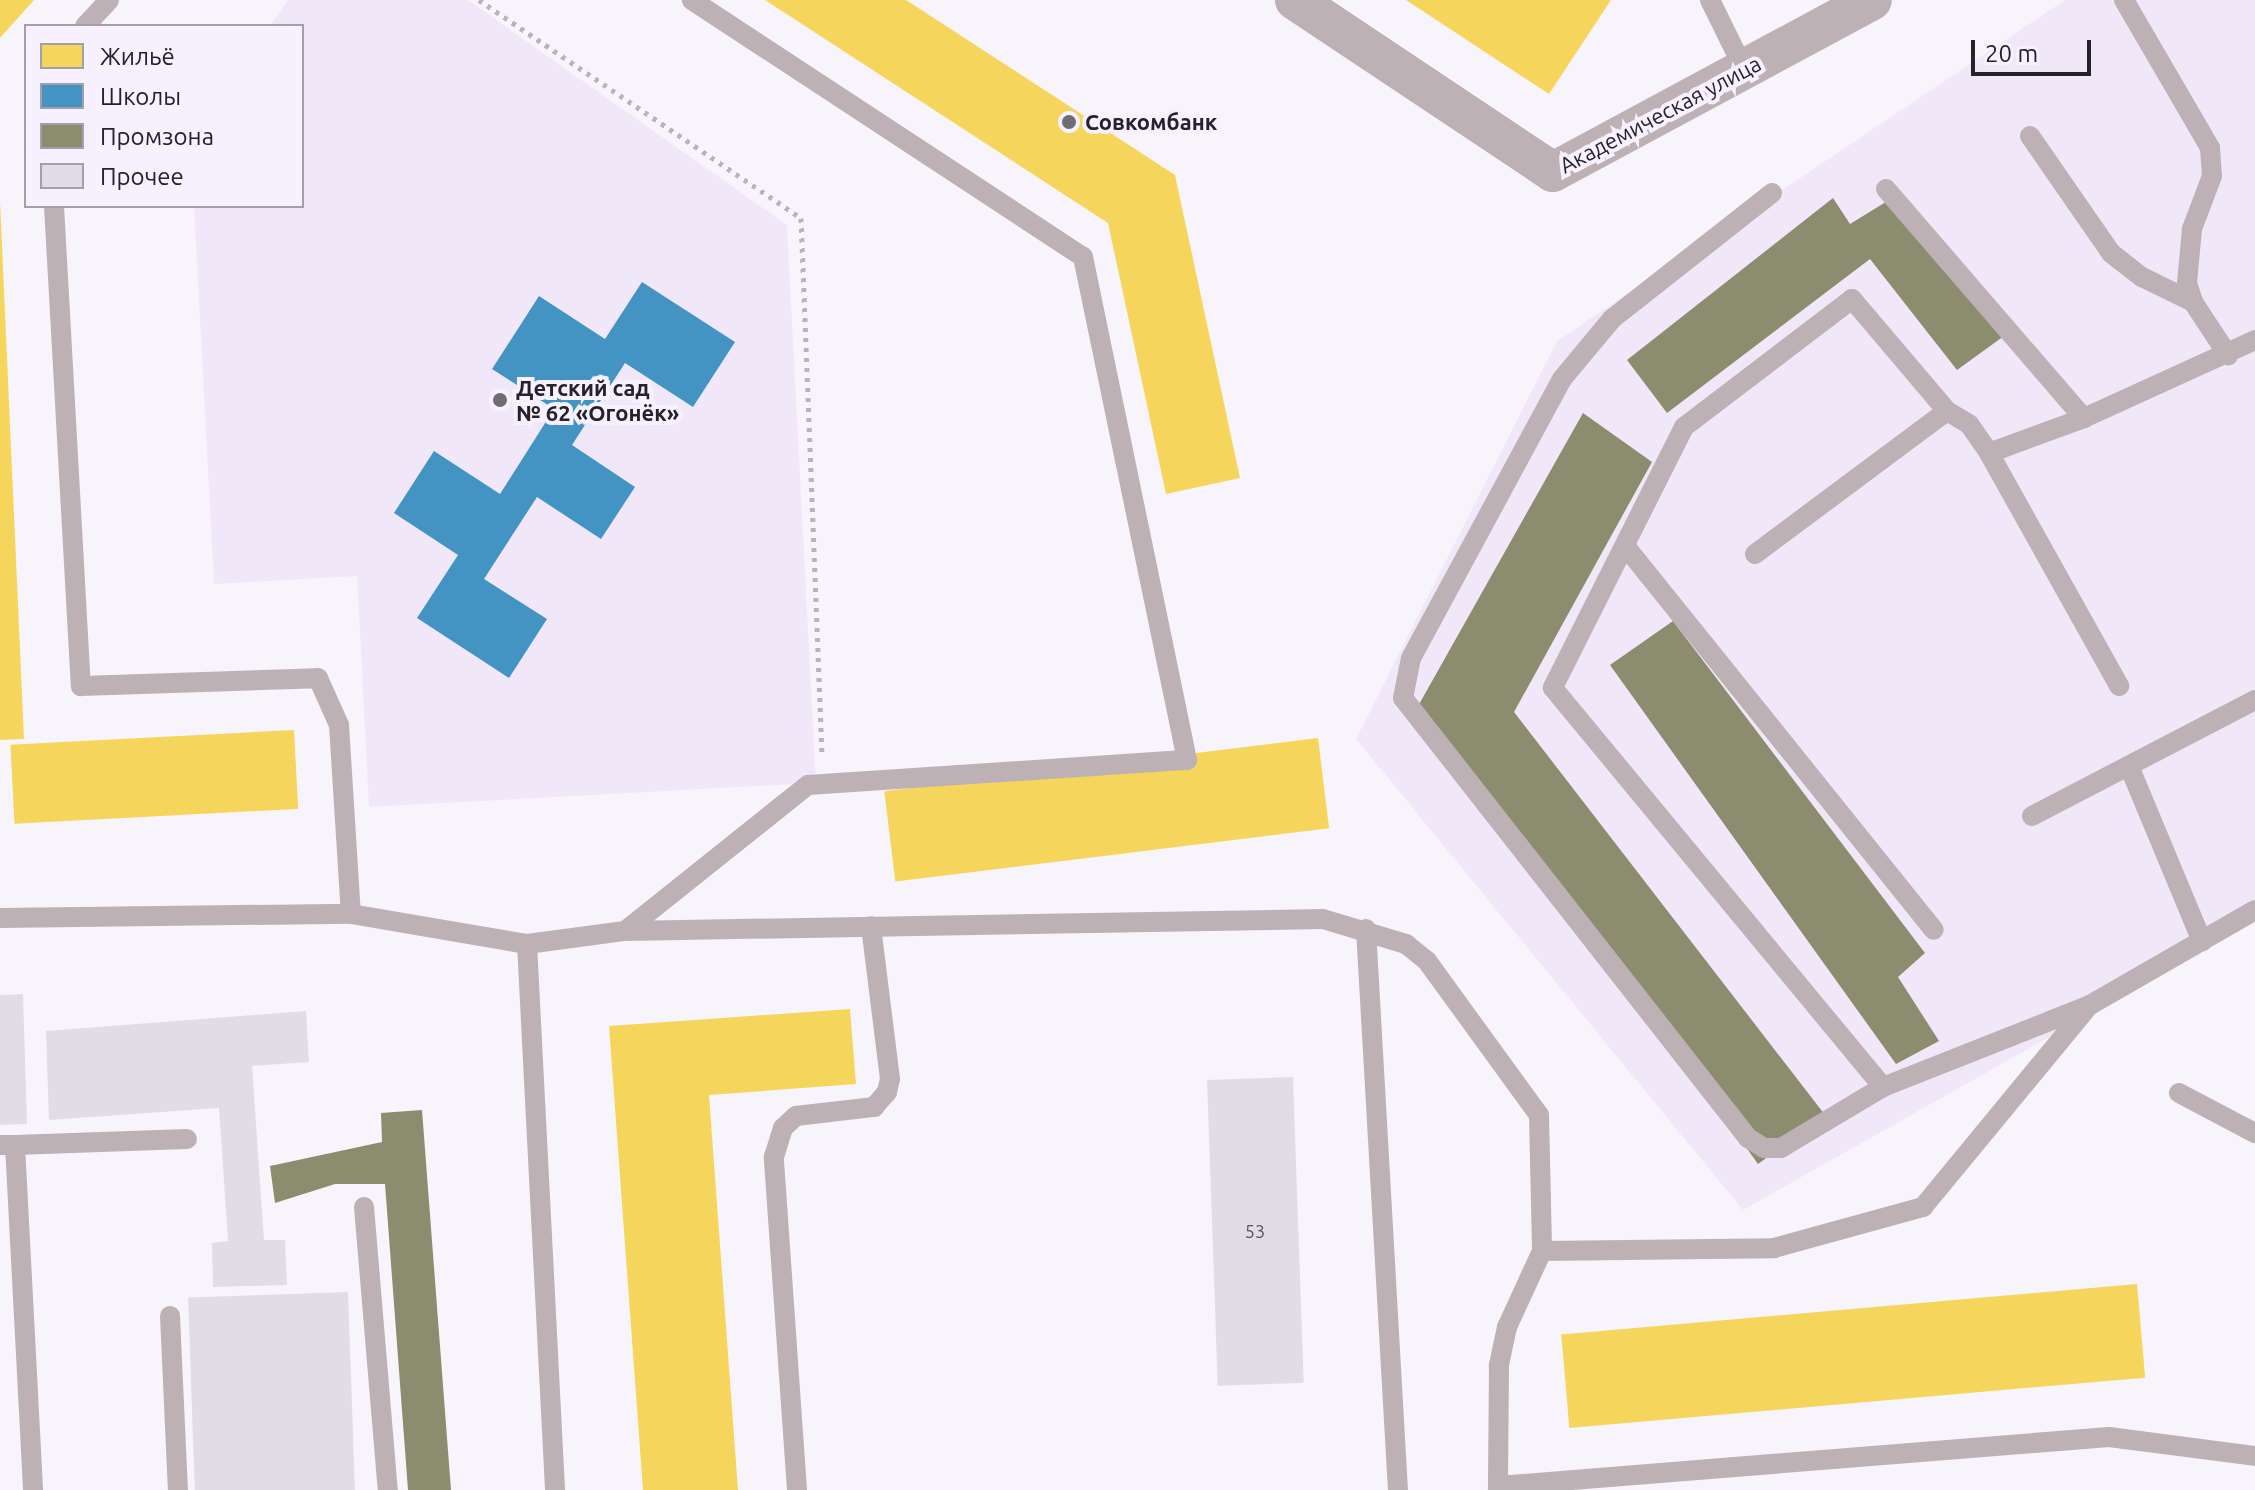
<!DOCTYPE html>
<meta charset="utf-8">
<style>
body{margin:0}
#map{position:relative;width:2255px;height:1490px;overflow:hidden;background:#f8f4fc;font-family:Ubuntu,sans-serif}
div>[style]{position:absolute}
.built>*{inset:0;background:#f0e8f8}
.homes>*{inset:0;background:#f6d55c;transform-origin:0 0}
.schools>*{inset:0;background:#4393c3}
.industry>*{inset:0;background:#8c8c6e}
.building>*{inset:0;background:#e2dce7;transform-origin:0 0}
.path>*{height:5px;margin-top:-2.5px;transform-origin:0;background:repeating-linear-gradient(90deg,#bcb3b8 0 4px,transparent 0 10px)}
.service>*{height:20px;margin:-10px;padding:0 10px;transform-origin:10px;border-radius:10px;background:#beb1b5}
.minor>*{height:40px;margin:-20px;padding:0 20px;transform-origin:20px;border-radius:20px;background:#beb1b5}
.dots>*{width:22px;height:22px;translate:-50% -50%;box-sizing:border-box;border:4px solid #f7f1ff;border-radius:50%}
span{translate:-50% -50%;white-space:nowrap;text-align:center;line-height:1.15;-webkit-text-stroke:8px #f7f1ff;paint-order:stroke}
.number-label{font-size:18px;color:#57545c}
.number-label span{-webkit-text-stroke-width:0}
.street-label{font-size:22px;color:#252229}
.poi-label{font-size:22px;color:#252229;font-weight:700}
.left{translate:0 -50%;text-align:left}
.legend{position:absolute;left:24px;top:24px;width:280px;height:184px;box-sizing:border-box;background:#f7f1ff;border:2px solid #a39ea9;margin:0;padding:10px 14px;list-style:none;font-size:24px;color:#252229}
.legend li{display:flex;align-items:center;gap:16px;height:40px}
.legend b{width:40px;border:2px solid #a39ea9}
.scale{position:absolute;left:1971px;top:40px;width:120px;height:36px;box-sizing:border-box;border:4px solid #252229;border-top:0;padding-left:10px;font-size:24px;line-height:28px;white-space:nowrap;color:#252229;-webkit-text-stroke:6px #f7f1ff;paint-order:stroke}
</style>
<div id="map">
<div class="built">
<div style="clip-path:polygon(288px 0,468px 0,787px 225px,816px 783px,369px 807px,357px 576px,214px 584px,194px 206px,302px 206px,302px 26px,270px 26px)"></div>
<div style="clip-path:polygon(2065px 0,2255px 0,2255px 921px,1743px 1210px,1356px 739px,1557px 341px)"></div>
</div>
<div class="homes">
<div style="clip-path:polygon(0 0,34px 0,0 38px)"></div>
<div style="clip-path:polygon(765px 0,906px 0,1175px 175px,1240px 478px,1166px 494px,1108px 223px)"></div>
<div style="clip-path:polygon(1406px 0,1611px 0,1549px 94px)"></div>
<div style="clip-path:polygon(0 201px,24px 739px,0 740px)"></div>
<div style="left:294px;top:730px;width:79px;height:284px;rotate:87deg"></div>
<div style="left:1318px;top:738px;width:91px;height:437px;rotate:83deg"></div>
<div style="clip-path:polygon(850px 1009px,856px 1084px,709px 1095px,738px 1490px,643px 1490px,609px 1026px)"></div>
<div style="left:2137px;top:1284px;width:94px;height:578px;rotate:85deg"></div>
</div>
<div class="schools">
<div style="clip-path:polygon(642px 282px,735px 342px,693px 407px,625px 363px,572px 445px,635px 487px,601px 539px,537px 497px,484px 579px,547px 619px,509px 678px,417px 618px,458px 555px,394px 513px,434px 451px,500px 494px,554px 409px,492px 369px,539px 296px,605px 339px)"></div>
</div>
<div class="industry">
<div style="clip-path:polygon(1894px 197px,2004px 336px,1957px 370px,1870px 259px,1667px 413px,1627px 360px,1833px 198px,1850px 224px)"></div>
<div style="clip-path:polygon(1583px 413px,1652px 462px,1514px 712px,1825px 1115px,1758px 1164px,1572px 903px,1413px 715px)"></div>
<div style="clip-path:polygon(1673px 621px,1925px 953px,1898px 977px,1939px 1041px,1896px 1064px,1610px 665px)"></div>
<div style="clip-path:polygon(422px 1110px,451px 1490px,408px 1490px,385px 1184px,335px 1184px,275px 1203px,270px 1166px,382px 1142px,381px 1113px)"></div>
</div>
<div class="building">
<div style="clip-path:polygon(23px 994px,27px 1124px,0 1125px,0 995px)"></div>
<div style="clip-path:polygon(306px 1011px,309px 1062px,252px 1066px,264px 1240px,285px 1240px,287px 1285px,213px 1287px,212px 1243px,228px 1241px,219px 1108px,49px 1120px,46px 1031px)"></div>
<div style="left:1293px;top:1077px;width:306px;height:86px;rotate:88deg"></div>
<div style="left:348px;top:1292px;width:198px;height:160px;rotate:88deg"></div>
</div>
<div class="path">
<div style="left:479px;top:0;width:389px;rotate:34.1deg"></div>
<div style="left:801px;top:218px;width:538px;rotate:87.76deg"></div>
</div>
<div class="service">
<div style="left:1710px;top:0;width:77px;rotate:63.8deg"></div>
<div style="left:2124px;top:0;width:171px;rotate:59.8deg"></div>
<div style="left:2210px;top:148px;width:28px;rotate:86deg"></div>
<div style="left:2212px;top:176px;width:57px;rotate:110.7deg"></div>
<div style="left:2192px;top:229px;width:54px;rotate:95.3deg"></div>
<div style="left:2187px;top:283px;width:20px;rotate:72deg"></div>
<div style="left:2193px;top:302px;width:64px;rotate:56.6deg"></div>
<div style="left:85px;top:26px;width:35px;rotate:-47deg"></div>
<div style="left:2030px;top:136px;width:142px;rotate:55.3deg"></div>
<div style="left:2111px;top:253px;width:39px;rotate:38deg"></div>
<div style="left:2142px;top:277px;width:57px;rotate:26.1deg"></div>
<div style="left:1886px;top:189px;width:303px;rotate:49.2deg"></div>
<div style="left:1772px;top:193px;width:204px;rotate:141.8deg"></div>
<div style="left:1612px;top:319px;width:78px;rotate:129.8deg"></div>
<div style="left:1562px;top:379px;width:317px;rotate:118.4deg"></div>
<div style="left:1411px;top:658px;width:41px;rotate:101.3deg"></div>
<div style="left:1403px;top:698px;width:559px;rotate:51.9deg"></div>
<div style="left:1748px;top:1138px;width:19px;rotate:32deg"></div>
<div style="left:1764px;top:1148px;width:17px"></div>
<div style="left:1781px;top:1148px;width:119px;rotate:-30.9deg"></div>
<div style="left:54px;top:206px;width:481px;rotate:86.8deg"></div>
<div style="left:81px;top:686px;width:237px;rotate:-1.9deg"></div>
<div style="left:318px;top:678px;width:51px;rotate:65.9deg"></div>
<div style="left:339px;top:725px;width:189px;rotate:86.4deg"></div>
<div style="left:1947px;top:411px;width:26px;rotate:31deg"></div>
<div style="left:1969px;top:424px;width:35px;rotate:55deg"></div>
<div style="left:1989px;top:453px;width:267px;rotate:60.8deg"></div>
<div style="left:1989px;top:453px;width:101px;rotate:-20.2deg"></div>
<div style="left:2084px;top:418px;width:188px;rotate:-24.5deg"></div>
<div style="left:1626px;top:547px;width:491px;rotate:51.2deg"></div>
<div style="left:1755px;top:554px;width:239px;rotate:-36.7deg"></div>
<div style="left:1947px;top:411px;width:147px;rotate:-130.3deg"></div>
<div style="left:1852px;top:299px;width:211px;rotate:142.7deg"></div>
<div style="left:1684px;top:427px;width:292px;rotate:116.7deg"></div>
<div style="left:1553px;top:688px;width:518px;rotate:50.41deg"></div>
<div style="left:1883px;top:1087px;width:223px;rotate:-21.6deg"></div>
<div style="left:2090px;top:1005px;width:190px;rotate:-29.9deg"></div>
<div style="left:2129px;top:766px;width:190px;rotate:67.4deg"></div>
<div style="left:2032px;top:816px;width:251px;rotate:-27.5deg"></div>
<div style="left:0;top:918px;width:351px;rotate:-0.7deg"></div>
<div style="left:351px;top:914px;width:179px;rotate:9.7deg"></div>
<div style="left:527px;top:944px;width:547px;rotate:87.06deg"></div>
<div style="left:1366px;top:929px;width:562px;rotate:86.74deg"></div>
<div style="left:625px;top:931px;width:234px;rotate:-38.6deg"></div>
<div style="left:808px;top:785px;width:380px;rotate:-3.8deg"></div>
<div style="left:1187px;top:760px;width:514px;rotate:-101.68deg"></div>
<div style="left:1083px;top:257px;width:468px;rotate:-146.7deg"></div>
<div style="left:527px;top:944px;width:99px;rotate:-7.6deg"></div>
<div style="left:625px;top:931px;width:698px;rotate:-0.98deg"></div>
<div style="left:1323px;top:919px;width:87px;rotate:16.8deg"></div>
<div style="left:1406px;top:944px;width:27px;rotate:39deg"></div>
<div style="left:1427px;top:961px;width:190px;rotate:54deg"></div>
<div style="left:1539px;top:1115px;width:136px;rotate:88.7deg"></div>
<div style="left:1542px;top:1251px;width:84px;rotate:114.7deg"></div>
<div style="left:1507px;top:1327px;width:40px;rotate:102deg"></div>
<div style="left:1499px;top:1366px;width:124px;rotate:90.5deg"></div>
<div style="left:2179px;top:1093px;width:86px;rotate:27.8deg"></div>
<div style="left:0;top:1145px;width:15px"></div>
<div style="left:15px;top:1145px;width:345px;rotate:87deg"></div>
<div style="left:15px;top:1145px;width:172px;rotate:-2deg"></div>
<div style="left:364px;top:1207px;width:284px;rotate:85.2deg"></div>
<div style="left:1542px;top:1251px;width:232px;rotate:-0.7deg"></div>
<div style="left:1774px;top:1248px;width:155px;rotate:-15.4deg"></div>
<div style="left:1923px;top:1207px;width:258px;rotate:-50.5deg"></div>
<div style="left:170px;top:1316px;width:174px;rotate:87.4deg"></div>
<div style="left:1498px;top:1486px;width:613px;rotate:-4.59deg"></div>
<div style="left:2109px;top:1437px;width:147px;rotate:7.4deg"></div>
<div style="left:797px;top:1490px;width:334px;rotate:-94deg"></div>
<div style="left:774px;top:1157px;width:30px;rotate:-73deg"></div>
<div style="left:783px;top:1128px;width:18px;rotate:-43deg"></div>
<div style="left:796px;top:1116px;width:79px;rotate:-6.6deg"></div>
<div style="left:874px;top:1107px;width:20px;rotate:-49deg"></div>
<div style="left:887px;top:1092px;width:13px;rotate:-77deg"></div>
<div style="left:890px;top:1079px;width:154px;rotate:-97.1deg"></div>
</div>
<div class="minor">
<div style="left:1295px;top:0;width:310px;rotate:33.7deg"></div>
<div style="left:1553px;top:172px;width:362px;rotate:-28.3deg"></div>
</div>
<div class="dots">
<div style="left:1069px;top:122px;background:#6f6c73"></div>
<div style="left:500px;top:400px;background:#6f6c73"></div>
</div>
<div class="number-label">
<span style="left:1255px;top:1231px">53</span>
</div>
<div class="street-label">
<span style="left:1660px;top:114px;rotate:-28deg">Академическая улица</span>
</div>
<div class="poi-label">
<span class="left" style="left:1085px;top:122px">Совкомбанк</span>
<span class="left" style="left:516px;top:400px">Детский сад<br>№ 62 «Огонёк»</span>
</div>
<ul class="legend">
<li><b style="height:22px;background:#f6d55c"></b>Жильё</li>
<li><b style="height:22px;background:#4393c3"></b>Школы</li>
<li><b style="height:22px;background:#8c8c6e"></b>Промзона</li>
<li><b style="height:22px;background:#e2dce7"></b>Прочее</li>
</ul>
<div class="scale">20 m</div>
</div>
